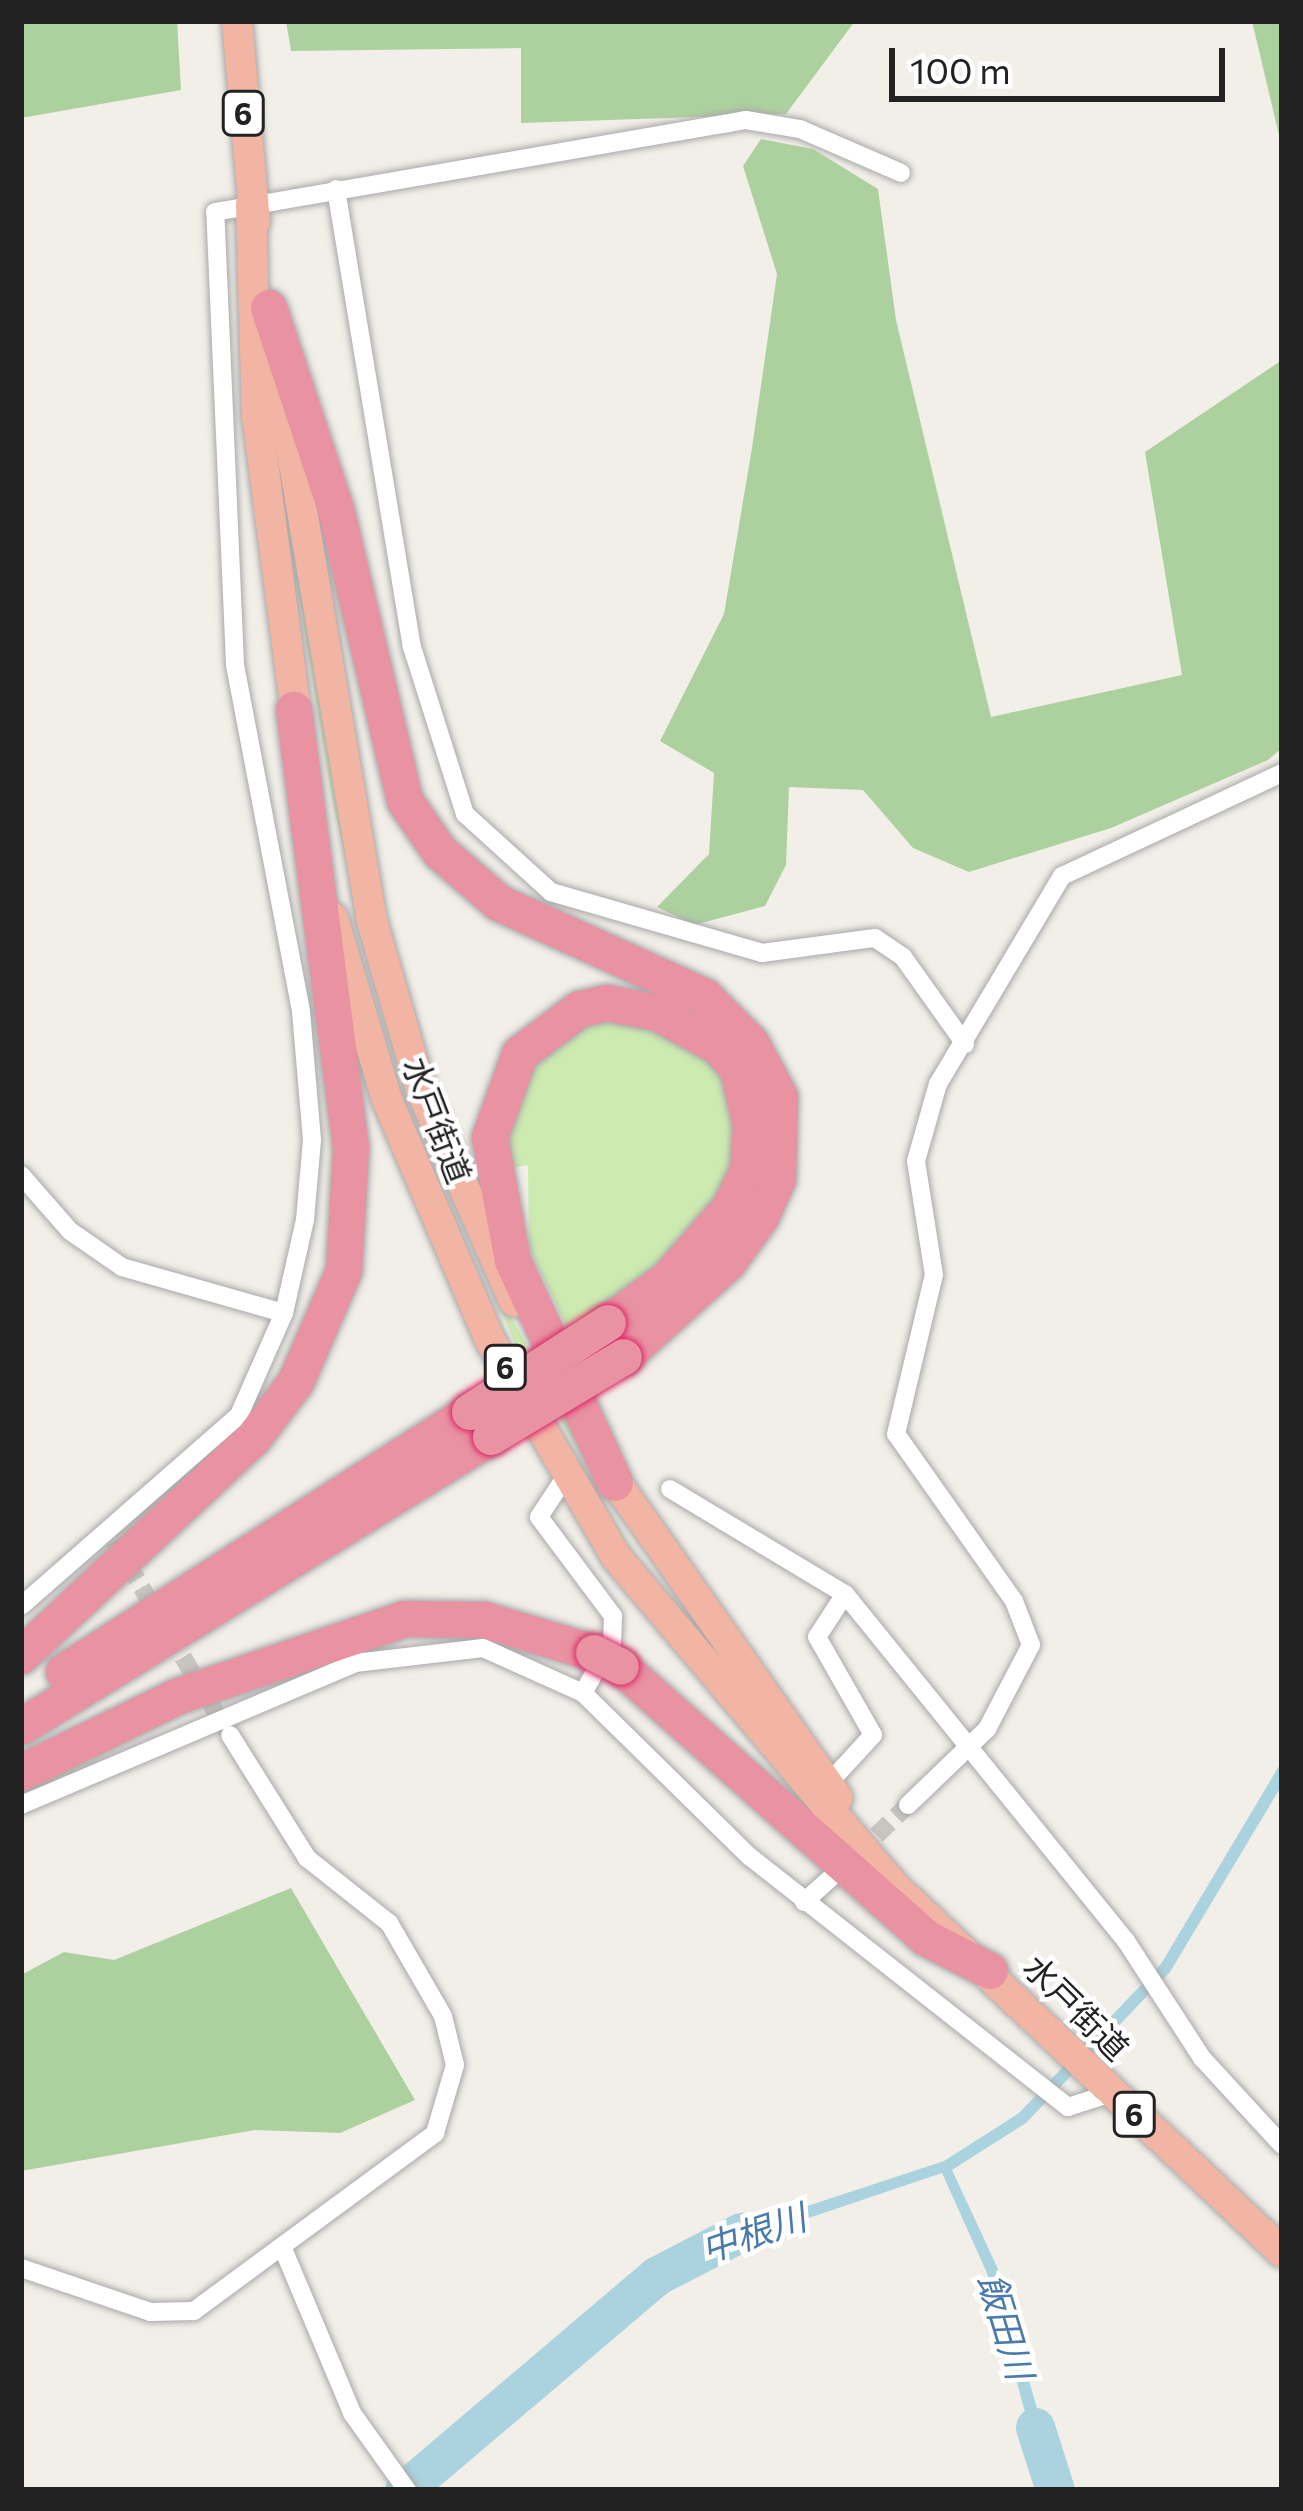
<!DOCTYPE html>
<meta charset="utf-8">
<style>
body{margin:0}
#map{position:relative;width:1303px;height:2511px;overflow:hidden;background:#f2efe9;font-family:Commissioner,"Noto Sans JP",sans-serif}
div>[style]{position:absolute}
.grass>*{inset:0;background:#cdebb0}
.forest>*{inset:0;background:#add19e}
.water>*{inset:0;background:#aad3df}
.river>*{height:39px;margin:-19.5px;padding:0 19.5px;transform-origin:19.5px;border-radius:19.5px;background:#aad3df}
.minor-tunnel>*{height:18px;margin-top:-9px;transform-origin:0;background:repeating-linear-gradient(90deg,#c8c6c1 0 18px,transparent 0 27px)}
.roads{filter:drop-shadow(0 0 3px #a9a9a9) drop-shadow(0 0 3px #a9a9a9)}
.minor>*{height:18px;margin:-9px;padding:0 9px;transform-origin:9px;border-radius:9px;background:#fff}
.trunk>*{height:30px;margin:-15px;padding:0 15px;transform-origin:15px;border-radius:15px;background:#f2b4a3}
.motorway>*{height:36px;margin:-18px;padding:0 18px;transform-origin:18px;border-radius:18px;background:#e892a2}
.bridges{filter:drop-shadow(0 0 3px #dc2a67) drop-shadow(0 0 3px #dc2a67)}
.motorway-bridge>*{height:36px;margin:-18px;padding:0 18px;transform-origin:18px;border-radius:18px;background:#e892a2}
span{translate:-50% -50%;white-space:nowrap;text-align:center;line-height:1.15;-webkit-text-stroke:9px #fff;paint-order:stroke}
.shield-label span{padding:3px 9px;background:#fff;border:3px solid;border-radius:9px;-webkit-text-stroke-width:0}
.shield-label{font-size:30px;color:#222;font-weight:700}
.street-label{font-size:33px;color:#222}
.water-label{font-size:36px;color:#4a7aab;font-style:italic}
.frame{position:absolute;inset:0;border:24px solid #222;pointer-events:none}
.scale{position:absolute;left:889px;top:48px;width:336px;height:54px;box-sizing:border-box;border:6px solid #222;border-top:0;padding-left:15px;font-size:36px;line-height:42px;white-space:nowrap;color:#222;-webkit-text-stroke:9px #fff;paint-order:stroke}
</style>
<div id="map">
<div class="grass">
<div style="clip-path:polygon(269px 411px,342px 802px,503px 1303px,646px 1553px,522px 1361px,393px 1050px,333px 806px)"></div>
<div style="clip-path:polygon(612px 1018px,697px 1045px,722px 1076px,738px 1144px,727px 1190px,662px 1270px,569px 1331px,529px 1248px,528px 1165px,502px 1170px,522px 1075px,582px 1024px)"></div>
</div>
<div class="forest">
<div style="clip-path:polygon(21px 21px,177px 21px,181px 90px,21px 118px)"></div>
<div style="clip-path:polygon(286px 21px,855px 21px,786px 114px,521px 123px,521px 48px,291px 51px)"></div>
<div style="clip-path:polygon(1252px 21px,1282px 21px,1282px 148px)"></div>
<div style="clip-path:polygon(761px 139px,813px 149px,878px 189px,896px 320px,991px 717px,1182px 675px,1145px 452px,1282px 360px,1282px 748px,1268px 760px,1111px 828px,969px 872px,913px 848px,863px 790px,789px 787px,786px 865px,765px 906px,694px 925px,657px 907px,709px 854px,714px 773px,660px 741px,724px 614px,752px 448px,777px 274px,743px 166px)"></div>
<div style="clip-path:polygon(291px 1888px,415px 2100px,340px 2133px,255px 2130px,21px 2171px,21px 1975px,64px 1952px,114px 1960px)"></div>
</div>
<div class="water">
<div style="clip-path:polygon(1282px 1761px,1282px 1785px,1170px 1972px,1026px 2123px,952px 2170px,998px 2269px,1055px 2473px,1043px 2478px,987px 2273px,942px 2173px,693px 2257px,689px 2245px,944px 2161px,1019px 2113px,1161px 1964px)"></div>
</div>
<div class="river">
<div style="left:1035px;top:2427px;width:66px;rotate:72.4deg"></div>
<div style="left:404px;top:2490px;width:331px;rotate:-40.3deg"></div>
<div style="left:656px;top:2276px;width:96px;rotate:-27.4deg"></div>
</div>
<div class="minor-tunnel">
<div style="left:114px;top:1541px;width:221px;rotate:59.3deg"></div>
<div style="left:857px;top:1854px;width:71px;rotate:-43.9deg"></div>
</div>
<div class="roads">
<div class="minor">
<div style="left:336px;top:189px;width:464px;rotate:80.6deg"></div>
<div style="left:412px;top:647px;width:175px;rotate:72.4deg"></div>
<div style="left:465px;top:814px;width:116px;rotate:42.2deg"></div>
<div style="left:551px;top:892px;width:220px;rotate:16.1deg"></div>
<div style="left:762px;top:953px;width:114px;rotate:-7.6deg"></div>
<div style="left:875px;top:938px;width:34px;rotate:34deg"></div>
<div style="left:903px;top:957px;width:107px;rotate:54.5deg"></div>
<div style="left:21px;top:1175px;width:74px;rotate:48.8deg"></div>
<div style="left:70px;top:1231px;width:63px;rotate:34.7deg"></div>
<div style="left:122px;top:1267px;width:168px;rotate:15.9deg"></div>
<div style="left:566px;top:1476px;width:49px;rotate:123.4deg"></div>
<div style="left:539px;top:1517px;width:124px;rotate:53.2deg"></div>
<div style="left:613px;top:1616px;width:26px;rotate:92deg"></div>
<div style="left:612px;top:1642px;width:59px;rotate:119.6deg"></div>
<div style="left:670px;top:1489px;width:204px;rotate:31deg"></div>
<div style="left:845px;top:1594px;width:447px;rotate:51deg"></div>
<div style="left:1126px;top:1941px;width:140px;rotate:57deg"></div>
<div style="left:1202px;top:2058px;width:118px;rotate:47.4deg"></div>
<div style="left:21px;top:1606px;width:290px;rotate:-41.2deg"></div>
<div style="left:239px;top:1415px;width:111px;rotate:-66.2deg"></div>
<div style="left:284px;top:1313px;width:95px;rotate:-77.3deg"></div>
<div style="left:305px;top:1220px;width:80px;rotate:-85deg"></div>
<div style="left:312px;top:1140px;width:129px;rotate:-94.9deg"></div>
<div style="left:301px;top:1011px;width:353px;rotate:-100.8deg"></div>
<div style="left:235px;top:664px;width:452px;rotate:-92.5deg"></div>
<div style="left:215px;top:212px;width:539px;rotate:-9.83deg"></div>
<div style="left:746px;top:120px;width:55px;rotate:9.5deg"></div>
<div style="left:800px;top:129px;width:110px;rotate:23.5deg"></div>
<div style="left:827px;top:1785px;width:68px;rotate:-47.4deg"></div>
<div style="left:873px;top:1735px;width:113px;rotate:-119.7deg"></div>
<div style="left:817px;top:1637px;width:51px;rotate:-56.9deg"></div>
<div style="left:21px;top:1805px;width:363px;rotate:-23deg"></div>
<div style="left:355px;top:1663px;width:129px;rotate:-6.7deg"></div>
<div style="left:483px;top:1648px;width:110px;rotate:24.2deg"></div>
<div style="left:583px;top:1693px;width:233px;rotate:44.5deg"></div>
<div style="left:749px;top:1856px;width:406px;rotate:38.2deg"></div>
<div style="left:1068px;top:2107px;width:45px;rotate:-18deg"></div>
<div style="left:908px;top:1805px;width:110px;rotate:-43.9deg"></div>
<div style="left:987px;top:1729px;width:95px;rotate:-62.4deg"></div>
<div style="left:1031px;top:1645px;width:47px;rotate:-111.1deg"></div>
<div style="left:1014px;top:1601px;width:204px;rotate:-125.2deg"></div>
<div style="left:896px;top:1434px;width:163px;rotate:-76.6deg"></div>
<div style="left:934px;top:1275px;width:115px;rotate:-99deg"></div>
<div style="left:916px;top:1161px;width:80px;rotate:-74.1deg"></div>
<div style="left:938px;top:1084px;width:242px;rotate:-59.2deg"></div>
<div style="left:1062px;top:876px;width:243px;rotate:-25.1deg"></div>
<div style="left:804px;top:1902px;width:36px;rotate:-42deg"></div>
<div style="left:284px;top:2251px;width:176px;rotate:67.2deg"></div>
<div style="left:352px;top:2413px;width:95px;rotate:54.5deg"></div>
<div style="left:21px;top:2268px;width:136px;rotate:18.8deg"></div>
<div style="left:150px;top:2312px;width:44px;rotate:-1.3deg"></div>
<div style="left:194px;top:2311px;width:300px;rotate:-36.4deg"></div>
<div style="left:435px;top:2133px;width:71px;rotate:-73.6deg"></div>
<div style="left:455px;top:2065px;width:50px;rotate:-103.8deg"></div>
<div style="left:443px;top:2016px;width:108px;rotate:-120.1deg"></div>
<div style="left:389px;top:1923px;width:105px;rotate:-141.6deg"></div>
<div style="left:307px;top:1858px;width:145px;rotate:-122deg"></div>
</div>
<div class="trunk">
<div style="left:237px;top:21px;width:202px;rotate:84.9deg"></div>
<div style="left:251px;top:204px;width:212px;rotate:88.4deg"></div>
<div style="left:257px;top:416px;width:316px;rotate:82.5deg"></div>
<div style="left:277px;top:364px;width:565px;rotate:80.32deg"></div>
<div style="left:372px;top:921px;width:176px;rotate:73.8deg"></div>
<div style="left:421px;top:1090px;width:231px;rotate:66.2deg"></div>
<div style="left:333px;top:918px;width:190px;rotate:73.5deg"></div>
<div style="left:387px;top:1100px;width:261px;rotate:66.8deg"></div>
<div style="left:490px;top:1340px;width:252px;rotate:59.8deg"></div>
<div style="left:617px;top:1558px;width:428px;rotate:49.8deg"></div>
<div style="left:893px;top:1885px;width:535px;rotate:43.33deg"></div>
<div style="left:603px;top:1464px;width:408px;rotate:54.9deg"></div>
</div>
<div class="motorway">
<div style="left:269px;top:308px;width:212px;rotate:71.6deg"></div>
<div style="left:336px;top:509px;width:300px;rotate:76.7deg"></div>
<div style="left:405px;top:801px;width:62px;rotate:55.5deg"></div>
<div style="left:440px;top:852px;width:78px;rotate:40.8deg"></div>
<div style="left:499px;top:903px;width:226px;rotate:24.5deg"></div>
<div style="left:705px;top:997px;width:65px;rotate:45deg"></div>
<div style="left:751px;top:1043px;width:61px;rotate:61.8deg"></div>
<div style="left:780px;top:1097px;width:82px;rotate:91.4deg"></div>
<div style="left:778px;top:1179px;width:42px;rotate:114.1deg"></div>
<div style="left:761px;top:1217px;width:57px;rotate:125.7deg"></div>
<div style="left:728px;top:1263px;width:140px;rotate:137.9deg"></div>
<div style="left:608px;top:1323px;width:74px;rotate:-36.3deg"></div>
<div style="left:668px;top:1279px;width:93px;rotate:-48.9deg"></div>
<div style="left:729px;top:1209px;width:42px;rotate:-63.4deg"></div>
<div style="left:748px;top:1171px;width:46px;rotate:-86.3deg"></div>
<div style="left:751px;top:1125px;width:57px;rotate:-103.1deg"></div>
<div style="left:738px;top:1069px;width:29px;rotate:-131deg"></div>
<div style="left:719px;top:1047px;width:70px;rotate:-150.9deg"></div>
<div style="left:658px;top:1013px;width:52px;rotate:-168.9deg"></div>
<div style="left:607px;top:1003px;width:28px;rotate:167deg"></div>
<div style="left:580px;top:1009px;width:75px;rotate:143.1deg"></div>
<div style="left:520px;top:1054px;width:89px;rotate:109.7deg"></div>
<div style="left:490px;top:1138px;width:125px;rotate:79.4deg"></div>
<div style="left:513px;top:1261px;width:244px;rotate:65.3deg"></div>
<div style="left:21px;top:1656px;width:318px;rotate:-43.1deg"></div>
<div style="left:253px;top:1439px;width:71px;rotate:-53deg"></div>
<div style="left:296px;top:1382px;width:121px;rotate:-66.6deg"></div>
<div style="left:344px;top:1271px;width:123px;rotate:-86.7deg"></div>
<div style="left:351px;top:1148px;width:442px;rotate:-97.4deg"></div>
<div style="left:621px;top:1667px;width:408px;rotate:41.6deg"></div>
<div style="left:926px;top:1938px;width:72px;rotate:27.3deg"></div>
<div style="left:64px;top:1672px;width:482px;rotate:-32.6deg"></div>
<div style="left:21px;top:1727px;width:552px;rotate:-31.68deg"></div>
<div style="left:21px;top:1773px;width:176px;rotate:-26deg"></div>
<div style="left:179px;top:1696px;width:239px;rotate:-18.8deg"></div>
<div style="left:405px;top:1619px;width:79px;rotate:0.7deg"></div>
<div style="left:484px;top:1620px;width:115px;rotate:16.7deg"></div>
</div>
</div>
<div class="bridges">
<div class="motorway-bridge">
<div style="left:470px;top:1412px;width:164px;rotate:-32.8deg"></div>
<div style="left:491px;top:1437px;width:155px;rotate:-31deg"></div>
<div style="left:594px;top:1653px;width:30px;rotate:27deg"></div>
</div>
</div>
<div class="shield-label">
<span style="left:243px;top:113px">6</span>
<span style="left:505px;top:1367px">6</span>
<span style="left:1134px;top:2114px">6</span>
</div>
<div class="street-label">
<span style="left:438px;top:1120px;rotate:69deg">水戸街道</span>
<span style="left:1077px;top:2007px;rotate:45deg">水戸街道</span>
</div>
<div class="water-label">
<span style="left:753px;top:2232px;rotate:-19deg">中根川</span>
<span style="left:1007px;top:2326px;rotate:73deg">飯田川</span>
</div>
<div class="frame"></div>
<div class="scale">100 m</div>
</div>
